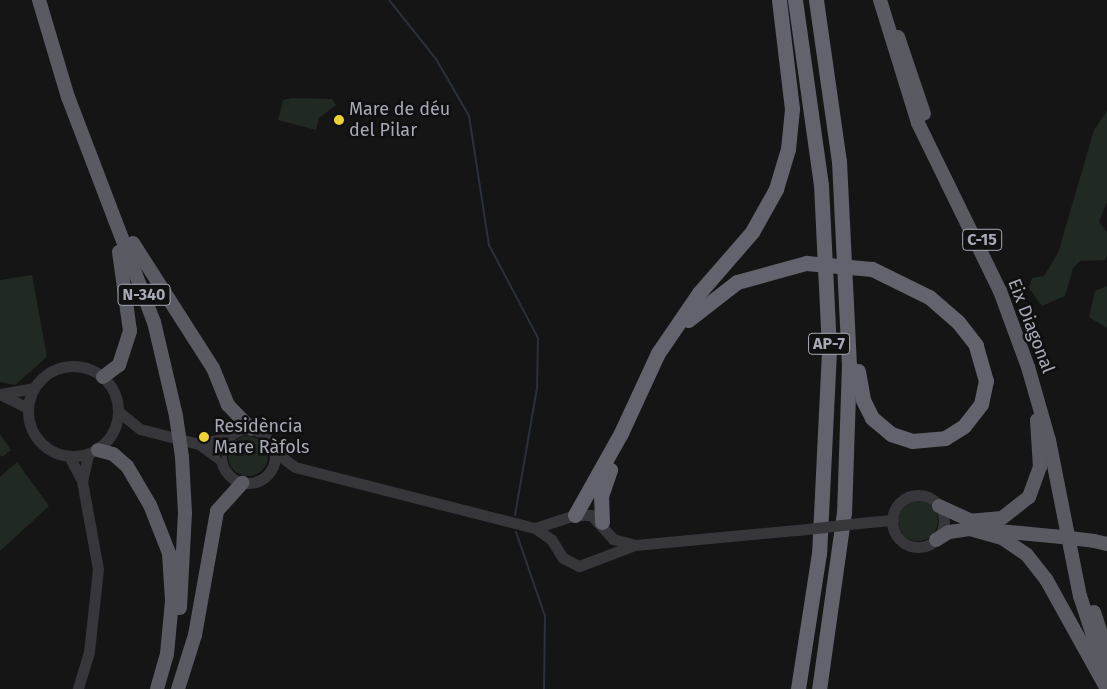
<!DOCTYPE html>
<meta charset="utf-8">
<style>
body{margin:0}
#map{position:relative;width:1107px;height:689px;overflow:hidden;background:#151516;font-family:"Fira Sans",sans-serif}
div>[style]{position:absolute}
.green>*{inset:0;background:#212923}
.round{border-radius:50%}
.stream>*{height:2px;margin:-1px;padding:0 1px;transform-origin:1px;border-radius:1px;background:#2b313a}
.tertiary>*{height:11px;margin:-5.5px;padding:0 5.5px;transform-origin:5.5px;border-radius:5.5px;background:#36363b}
.tertiary>.ring{margin:-5.5px;padding:0;box-sizing:content-box;background:none;border:11px solid #36363b;border-radius:50%}
.trunk>*{height:14px;margin:-7px;padding:0 7px;transform-origin:7px;border-radius:7px;background:#5a5a63}
.motorway>*{height:15px;margin:-7.5px;padding:0 7.5px;transform-origin:7.5px;border-radius:7.5px;background:#62636c}
.tertiary-bridge>*{height:11px;margin:-5.5px;padding:0 5.5px;transform-origin:5.5px;border-radius:5.5px;background:#36363b}
.trunk-bridge>*{height:14px;margin:-7px;padding:0 7px;transform-origin:7px;border-radius:7px;background:#5a5a63}
.motorway-bridge>*{height:15px;margin:-7.5px;padding:0 7.5px;transform-origin:7.5px;border-radius:7.5px;background:#62636c}
.dots>*{width:14px;height:14px;translate:-50% -50%;box-sizing:border-box;border:2px solid #101011;border-radius:50%}
span{translate:-50% -50%;white-space:nowrap;text-align:center;line-height:1.15;-webkit-text-stroke:5px #101011;paint-order:stroke}
.shield-label span{padding:1px 4px;background:#101011;border:1px solid;border-radius:4px;-webkit-text-stroke-width:0}
.shield-label{font-size:16px;color:#a7a9b6;font-weight:700}
.poi-label{font-size:18px;color:#a7a9b6}
.left{translate:0 -50%;text-align:left}
.street-label{font-size:18px;color:#a7a9b6}
</style>
<div id="map">
<div class="green">
<div style="clip-path:polygon(292px 98px,332px 99px,336px 105px,319px 118px,316px 130px,278px 120px,283px 100px)"></div>
<div style="clip-path:polygon(1107px 111px,1107px 202px,1099px 222px,1107px 232px,1107px 256px,1105px 260px,1080px 261px,1073px 268px,1065px 296px,1042px 306px,1029px 288px,1032px 278px,1044px 276px,1058px 253px,1094px 130px)"></div>
<div style="clip-path:polygon(32px 275px,47px 357px,15px 385px,0 382px,0 280px)"></div>
<div style="clip-path:polygon(1107px 286px,1107px 328px,1089px 317px,1095px 291px)"></div>
<div style="clip-path:polygon(0 434px,11px 450px,2px 457px,0 455px)"></div>
<div class="round" style="left:228px;top:436px;width:40px;height:40px"></div>
<div style="clip-path:polygon(17px 462px,49px 506px,0 551px,0 477px)"></div>
<div class="round" style="left:898px;top:501px;width:40px;height:40px"></div>
</div>
<div class="stream">
<div style="left:389px;top:0;width:75px;rotate:51.5deg"></div>
<div style="left:436px;top:59px;width:66px;rotate:59.9deg"></div>
<div style="left:469px;top:116px;width:131px;rotate:81.2deg"></div>
<div style="left:489px;top:245px;width:105px;rotate:62.2deg"></div>
<div style="left:538px;top:338px;width:50px;rotate:91.1deg"></div>
<div style="left:537px;top:388px;width:129px;rotate:99.8deg"></div>
<div style="left:516px;top:532px;width:89px;rotate:71deg"></div>
<div style="left:545px;top:616px;width:73px;rotate:90.8deg"></div>
</div>
<div class="tertiary">
<div class="ring" style="left:28px;top:366px;width:79px;height:79px"></div>
<div style="left:0;top:394px;width:35px;rotate:-10deg"></div>
<div style="left:0;top:394px;width:30px;rotate:27deg"></div>
<div style="left:119px;top:412px;width:27px;rotate:39deg"></div>
<div style="left:140px;top:429px;width:61px;rotate:14.3deg"></div>
<div style="left:199px;top:444px;width:26px;rotate:36deg"></div>
<div class="ring" style="left:221px;top:429px;width:43px;height:43px"></div>
<div style="left:199px;top:444px;width:29px;rotate:-12deg"></div>
<div style="left:275px;top:452px;width:25px;rotate:37deg"></div>
<div style="left:295px;top:467px;width:248px;rotate:14.3deg"></div>
<div style="left:535px;top:528px;width:19px;rotate:35deg"></div>
<div style="left:551px;top:539px;width:22px;rotate:58deg"></div>
<div style="left:563px;top:558px;width:18px;rotate:27deg"></div>
<div style="left:579px;top:566px;width:60px;rotate:-20.6deg"></div>
<div style="left:635px;top:545px;width:164px;rotate:-5.3deg"></div>
<div style="left:70px;top:458px;width:26px;rotate:62deg"></div>
<div style="left:82px;top:481px;width:89px;rotate:79.7deg"></div>
<div style="left:98px;top:569px;width:83px;rotate:96.2deg"></div>
<div style="left:89px;top:652px;width:39px;rotate:107deg"></div>
<div style="left:82px;top:481px;width:28px;rotate:-77deg"></div>
<div class="ring" style="left:892px;top:495px;width:41px;height:41px"></div>
<div style="left:869px;top:522px;width:24px;rotate:-5deg"></div>
<div style="left:535px;top:528px;width:42px;rotate:-18deg"></div>
<div style="left:575px;top:515px;width:16px"></div>
<div style="left:591px;top:515px;width:33px;rotate:47deg"></div>
<div style="left:613px;top:539px;width:23px;rotate:15deg"></div>
</div>
<div class="trunk">
<div style="left:39px;top:0;width:101px;rotate:73.4deg"></div>
<div style="left:68px;top:97px;width:241px;rotate:69.1deg"></div>
<div style="left:154px;top:322px;width:97px;rotate:76.8deg"></div>
<div style="left:880px;top:0;width:129px;rotate:72.8deg"></div>
<div style="left:918px;top:123px;width:187px;rotate:64deg"></div>
<div style="left:1000px;top:291px;width:81px;rotate:69.8deg"></div>
<div style="left:1028px;top:367px;width:76px;rotate:74deg"></div>
<div style="left:1049px;top:440px;width:159px;rotate:78.8deg"></div>
<div style="left:1080px;top:596px;width:86px;rotate:71.8deg"></div>
<div style="left:898px;top:37px;width:81px;rotate:71.3deg"></div>
<div style="left:133px;top:243px;width:148px;rotate:57.4deg"></div>
<div style="left:213px;top:368px;width:40px;rotate:68deg"></div>
<div style="left:228px;top:405px;width:33px;rotate:46deg"></div>
<div style="left:103px;top:377px;width:20px;rotate:-37deg"></div>
<div style="left:119px;top:365px;width:36px;rotate:-72deg"></div>
<div style="left:130px;top:331px;width:80px;rotate:-97.9deg"></div>
<div style="left:98px;top:450px;width:16px;rotate:15deg"></div>
<div style="left:113px;top:454px;width:18px;rotate:41deg"></div>
<div style="left:127px;top:466px;width:45px;rotate:59.5deg"></div>
<div style="left:150px;top:505px;width:52px;rotate:68.4deg"></div>
<div style="left:169px;top:553px;width:48px;rotate:86.4deg"></div>
<div style="left:172px;top:601px;width:53px;rotate:95.4deg"></div>
<div style="left:167px;top:654px;width:36px;rotate:106deg"></div>
<div style="left:939px;top:506px;width:41px;rotate:24.7deg"></div>
<div style="left:968px;top:521px;width:34px;rotate:-5deg"></div>
<div style="left:1002px;top:518px;width:34px;rotate:-38deg"></div>
<div style="left:1029px;top:497px;width:32px;rotate:-70deg"></div>
<div style="left:1040px;top:467px;width:47px;rotate:-93.7deg"></div>
<div style="left:988px;top:530px;width:74px;rotate:5.4deg"></div>
<div style="left:936px;top:540px;width:15px;rotate:-32deg"></div>
<div style="left:949px;top:532px;width:21px;rotate:-8deg"></div>
<div style="left:970px;top:529px;width:33px;rotate:16deg"></div>
<div style="left:1002px;top:538px;width:30px;rotate:34deg"></div>
<div style="left:1027px;top:555px;width:31px;rotate:52deg"></div>
<div style="left:1046px;top:579px;width:126px;rotate:61deg"></div>
<div style="left:1094px;top:541px;width:13px;rotate:13deg"></div>
<div style="left:180px;top:608px;width:95px;rotate:-87deg"></div>
<div style="left:185px;top:513px;width:56px;rotate:-93.1deg"></div>
<div style="left:1094px;top:612px;width:42px;rotate:72deg"></div>
<div style="left:178px;top:689px;width:57px;rotate:-72.5deg"></div>
<div style="left:195px;top:635px;width:126px;rotate:-79.9deg"></div>
<div style="left:217px;top:511px;width:38px;rotate:-48deg"></div>
</div>
<div class="motorway">
<div style="left:795px;top:0;width:187px;rotate:82deg"></div>
<div style="left:821px;top:185px;width:166px;rotate:87.2deg"></div>
<div style="left:829px;top:351px;width:202px;rotate:92.8deg"></div>
<div style="left:819px;top:553px;width:138px;rotate:98.8deg"></div>
<div style="left:816px;top:0;width:163px;rotate:81.9deg"></div>
<div style="left:839px;top:161px;width:203px;rotate:87.2deg"></div>
<div style="left:849px;top:364px;width:148px;rotate:91.9deg"></div>
<div style="left:844px;top:512px;width:179px;rotate:98deg"></div>
<div style="left:688px;top:320px;width:62px;rotate:-37.8deg"></div>
<div style="left:737px;top:282px;width:72px;rotate:-15.4deg"></div>
<div style="left:858px;top:371px;width:29px;rotate:80deg"></div>
<div style="left:863px;top:400px;width:20px;rotate:63deg"></div>
<div style="left:872px;top:418px;width:25px;rotate:40deg"></div>
<div style="left:891px;top:434px;width:22px;rotate:18deg"></div>
<div style="left:912px;top:441px;width:33px;rotate:-5deg"></div>
<div style="left:945px;top:438px;width:22px;rotate:-32deg"></div>
<div style="left:964px;top:426px;width:28px;rotate:-52deg"></div>
<div style="left:981px;top:404px;width:24px;rotate:-78deg"></div>
<div style="left:986px;top:381px;width:37px;rotate:-106deg"></div>
<div style="left:976px;top:345px;width:29px;rotate:-128deg"></div>
<div style="left:958px;top:322px;width:38px;rotate:-139deg"></div>
<div style="left:929px;top:297px;width:64px;rotate:-153.8deg"></div>
<div style="left:575px;top:515px;width:94px;rotate:-60.7deg"></div>
<div style="left:621px;top:433px;width:88px;rotate:-65.2deg"></div>
<div style="left:658px;top:353px;width:73px;rotate:-55.7deg"></div>
<div style="left:699px;top:293px;width:81px;rotate:-49deg"></div>
<div style="left:752px;top:232px;width:49px;rotate:-60.8deg"></div>
<div style="left:776px;top:189px;width:42px;rotate:-73.3deg"></div>
<div style="left:788px;top:149px;width:40px;rotate:-84.3deg"></div>
<div style="left:792px;top:109px;width:110px;rotate:-96.8deg"></div>
<div style="left:602px;top:522px;width:26px;rotate:-92deg"></div>
<div style="left:601px;top:496px;width:28px;rotate:-71deg"></div>
</div>
<div class="tertiary-bridge">
<div style="left:798px;top:530px;width:71px;rotate:-6.4deg"></div>
</div>
<div class="trunk-bridge">
<div style="left:176px;top:416px;width:41px;rotate:81.7deg"></div>
<div style="left:1062px;top:537px;width:32px;rotate:7deg"></div>
</div>
<div class="motorway-bridge">
<div style="left:806px;top:263px;width:66px;rotate:5.2deg"></div>
</div>
<div class="dots">
<div style="left:339px;top:120px;background:#edd236"></div>
<div style="left:204px;top:437px;background:#edd236"></div>
</div>
<div class="shield-label">
<span style="left:982px;top:240px">C-15</span>
<span style="left:144px;top:295px">N-340</span>
<span style="left:829px;top:344px">AP-7</span>
</div>
<div class="poi-label">
<span class="left" style="left:349px;top:120px">Mare de déu<br>del Pilar</span>
<span class="left" style="left:214px;top:437px">Residència<br>Mare Ràfols</span>
</div>
<div class="street-label">
<span style="left:1031px;top:326px;rotate:69deg">Eix Diagonal</span>
</div>
</div>
